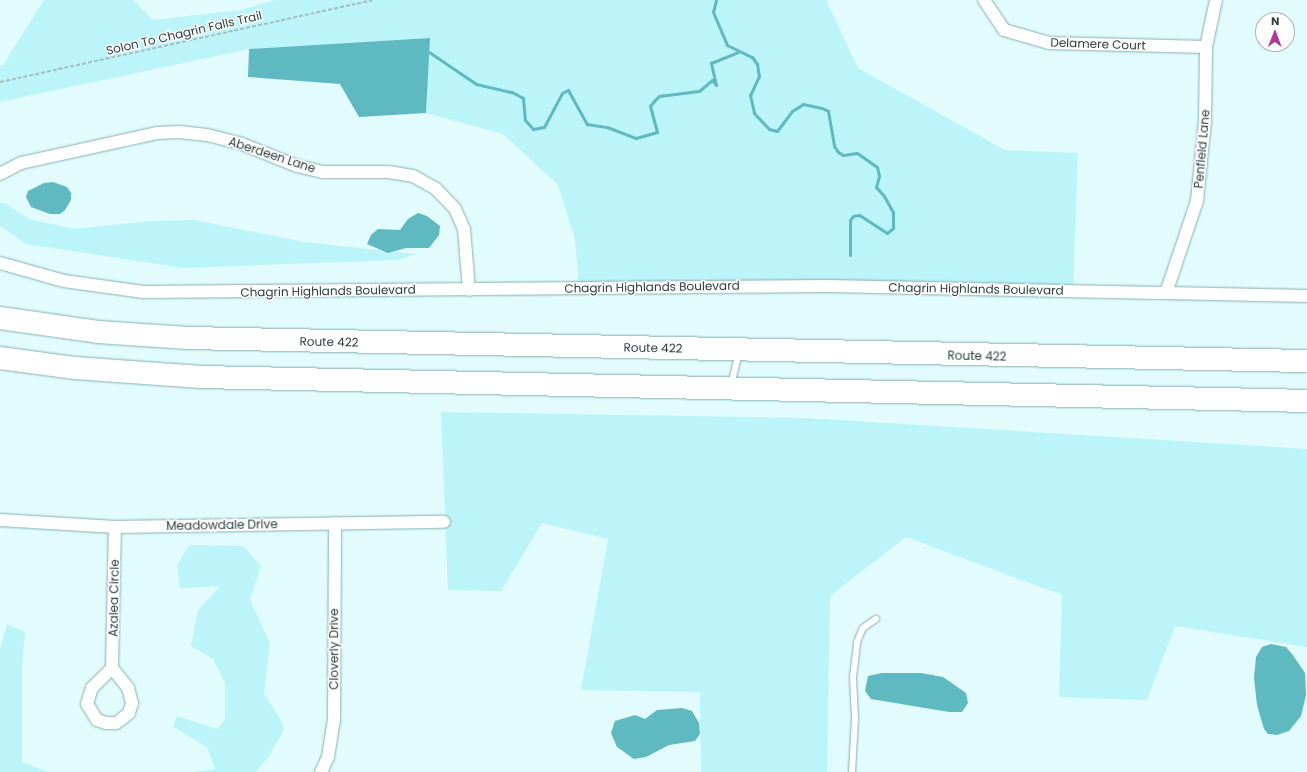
<!DOCTYPE html>
<style>
body{margin:0}
#map{position:relative;width:1307px;height:772px;overflow:hidden;background:#e2fcfe;font-family:Poppins,sans-serif}
div>[style]{position:absolute}
.green>*{inset:0;background:#bbf4f9}
.water>*{inset:0;background:#5fb9c1}
.stream>*{height:3px;margin:-1.5px;padding:0 1.5px;transform-origin:1.5px;border-radius:1.5px;background:#5fb9c1}
.path>*{height:2px;margin-top:-1px;transform-origin:0;background:repeating-linear-gradient(90deg,#a7bec0 0 4px,transparent 0 6px)}
.roads{filter:drop-shadow(0 0 1px #86afb3) drop-shadow(0 0 1px #86afb3)}
.lane>*{height:6px;margin:-3px;padding:0 3px;transform-origin:3px;border-radius:3px;background:#fff}
.street>*{height:12px;margin:-6px;padding:0 6px;transform-origin:6px;border-radius:6px;background:#fff}
.highway>*{height:22px;margin:-11px;padding:0 11px;transform-origin:11px;border-radius:11px;background:#fff}
span{translate:-50% -50%;white-space:nowrap;text-align:center;line-height:1.15;-webkit-text-stroke:3px #fff;paint-order:stroke}
.street-label{font-size:12px;color:#2d3e40}
.north{position:absolute;left:1255px;top:12px;width:40px;height:40px;box-sizing:border-box;background:#fff;border:1px solid #abb2b3;border-radius:50%;rotate:1deg;font-size:11px;font-weight:700;line-height:16px;text-align:center;color:#2d3e40}
.north::after{content:'';display:block;margin:auto;width:14px;height:18px;background:#a93a97;clip-path:polygon(50% 0,100% 100%,50% 72%,0 100%)}
</style>
<div id="map">
<div class="green">
<div style="clip-path:polygon(44px 0,133px 0,153px 20px,241px 10px,275px 0,826px 0,858px 68px,1005px 150px,1078px 153px,1073px 291px,579px 288px,575px 240px,558px 185px,503px 134px,426px 113px,429px 38px,249px 49px,0 102px,0 66px,3px 65px)"></div>
<div style="clip-path:polygon(0 203px,5px 203px,29px 219px,74px 229px,151px 221px,194px 220px,304px 242px,416px 254px,398px 260px,183px 268px,26px 244px,0 226px)"></div>
<div style="clip-path:polygon(441px 412px,807px 418px,1307px 449px,1307px 647px,1175px 626px,1147px 700px,1059px 697px,1062px 595px,906px 537px,830px 596px,827px 772px,701px 772px,700px 692px,581px 690px,608px 539px,542px 523px,501px 591px,448px 590px)"></div>
<div style="clip-path:polygon(189px 545px,243px 546px,261px 566px,250px 600px,270px 643px,264px 693px,280px 719px,284px 730px,267px 759px,255px 772px,194px 772px,215px 769px,207px 747px,173px 727px,177px 716px,217px 729px,225px 719px,225px 683px,213px 659px,191px 646px,198px 610px,220px 586px,180px 588px,177px 565px)"></div>
<div style="clip-path:polygon(7px 624px,25px 632px,22px 667px,22px 762px,48px 772px,0 772px,0 648px)"></div>
</div>
<div class="water">
<div style="clip-path:polygon(430px 38px,426px 113px,359px 117px,340px 84px,248px 77px,249px 49px)"></div>
<div style="clip-path:polygon(53px 182px,67px 187px,71px 193px,71px 200px,65px 210px,60px 214px,50px 214px,31px 207px,26px 197px,28px 191px,44px 183px)"></div>
<div style="clip-path:polygon(418px 213px,427px 216px,440px 226px,439px 235px,429px 248px,406px 248px,388px 253px,367px 244px,371px 235px,378px 229px,400px 230px,408px 219px)"></div>
<div style="clip-path:polygon(1271px 644px,1286px 647px,1292px 654px,1305px 673px,1306px 695px,1301px 716px,1289px 731px,1277px 735px,1268px 734px,1264px 729px,1257px 705px,1254px 678px,1256px 657px,1262px 647px)"></div>
<div style="clip-path:polygon(882px 673px,921px 673px,943px 677px,966px 693px,968px 703px,962px 712px,949px 712px,871px 699px,865px 691px,868px 676px)"></div>
<div style="clip-path:polygon(682px 708px,692px 711px,699px 723px,700px 734px,695px 741px,669px 745px,646px 757px,634px 759px,617px 747px,611px 733px,615px 721px,635px 715px,645px 719px,657px 710px)"></div>
</div>
<div class="stream">
<div style="left:716px;top:0;width:12px;rotate:104deg"></div>
<div style="left:713px;top:12px;width:36px;rotate:67deg"></div>
<div style="left:727px;top:45px;width:28px;rotate:26deg"></div>
<div style="left:752px;top:57px;width:9px;rotate:54deg"></div>
<div style="left:757px;top:64px;width:12px;rotate:81deg"></div>
<div style="left:759px;top:76px;width:21px;rotate:115deg"></div>
<div style="left:750px;top:95px;width:18px;rotate:77deg"></div>
<div style="left:754px;top:113px;width:22px;rotate:47deg"></div>
<div style="left:769px;top:129px;width:8px;rotate:14deg"></div>
<div style="left:777px;top:131px;width:25px;rotate:-53deg"></div>
<div style="left:792px;top:111px;width:13px;rotate:-32deg"></div>
<div style="left:803px;top:104px;width:19px;rotate:12deg"></div>
<div style="left:822px;top:108px;width:7px;rotate:27deg"></div>
<div style="left:828px;top:111px;width:36px;rotate:80deg"></div>
<div style="left:834px;top:146px;width:7px;rotate:56deg"></div>
<div style="left:838px;top:152px;width:6px;rotate:31deg"></div>
<div style="left:843px;top:155px;width:14px;rotate:-8deg"></div>
<div style="left:857px;top:153px;width:24px;rotate:35deg"></div>
<div style="left:877px;top:167px;width:9px;rotate:77deg"></div>
<div style="left:879px;top:176px;width:11px;rotate:105deg"></div>
<div style="left:876px;top:187px;width:12px;rotate:48deg"></div>
<div style="left:884px;top:196px;width:18px;rotate:61deg"></div>
<div style="left:893px;top:212px;width:16px;rotate:90deg"></div>
<div style="left:893px;top:228px;width:8px;rotate:140deg"></div>
<div style="left:887px;top:233px;width:33px;rotate:-147deg"></div>
<div style="left:859px;top:215px;width:6px;rotate:171deg"></div>
<div style="left:853px;top:216px;width:5px;rotate:127deg"></div>
<div style="left:850px;top:220px;width:35px;rotate:90deg"></div>
<div style="left:429px;top:52px;width:57px;rotate:34.2deg"></div>
<div style="left:476px;top:84px;width:37px;rotate:13deg"></div>
<div style="left:512px;top:92px;width:13px;rotate:29deg"></div>
<div style="left:523px;top:98px;width:22px;rotate:85deg"></div>
<div style="left:525px;top:120px;width:12px;rotate:48deg"></div>
<div style="left:533px;top:129px;width:11px;rotate:-10deg"></div>
<div style="left:544px;top:127px;width:38px;rotate:-62deg"></div>
<div style="left:562px;top:93px;width:7px;rotate:-27deg"></div>
<div style="left:568px;top:90px;width:39px;rotate:61deg"></div>
<div style="left:587px;top:124px;width:20px;rotate:9deg"></div>
<div style="left:607px;top:127px;width:31px;rotate:21deg"></div>
<div style="left:636px;top:138px;width:22px;rotate:-16deg"></div>
<div style="left:657px;top:132px;width:27px;rotate:-105deg"></div>
<div style="left:650px;top:106px;width:6px;rotate:-51deg"></div>
<div style="left:654px;top:101px;width:7px;rotate:-45deg"></div>
<div style="left:659px;top:96px;width:40px;rotate:-7.1deg"></div>
<div style="left:699px;top:91px;width:17px;rotate:-40deg"></div>
<div style="left:712px;top:80px;width:6px;rotate:51deg"></div>
<div style="left:716px;top:85px;width:23px;rotate:-103deg"></div>
<div style="left:711px;top:63px;width:29px;rotate:-22deg"></div>
</div>
<div class="path">
<div style="left:0;top:82px;width:381px;rotate:-12.4deg"></div>
</div>
<div class="roads">
<div class="lane">
<div style="left:731px;top:385px;width:32px;rotate:-76deg"></div>
<div style="left:852px;top:772px;width:54px;rotate:-86.8deg"></div>
<div style="left:855px;top:718px;width:41px;rotate:-92.8deg"></div>
<div style="left:853px;top:677px;width:35px;rotate:-83deg"></div>
<div style="left:857px;top:642px;width:15px;rotate:-67deg"></div>
<div style="left:863px;top:628px;width:16px;rotate:-35deg"></div>
</div>
<div class="street">
<div style="left:984px;top:0;width:36px;rotate:56deg"></div>
<div style="left:1004px;top:30px;width:47px;rotate:16.1deg"></div>
<div style="left:1049px;top:43px;width:157px;rotate:1.5deg"></div>
<div style="left:0;top:174px;width:24px;rotate:-28deg"></div>
<div style="left:21px;top:163px;width:140px;rotate:-12.4deg"></div>
<div style="left:158px;top:133px;width:21px;rotate:-3deg"></div>
<div style="left:179px;top:132px;width:28px;rotate:6deg"></div>
<div style="left:207px;top:135px;width:36px;rotate:14deg"></div>
<div style="left:242px;top:144px;width:59px;rotate:21.8deg"></div>
<div style="left:297px;top:166px;width:27px;rotate:13deg"></div>
<div style="left:323px;top:172px;width:65px"></div>
<div style="left:388px;top:172px;width:25px;rotate:9deg"></div>
<div style="left:413px;top:176px;width:26px;rotate:29deg"></div>
<div style="left:436px;top:189px;width:28px;rotate:46deg"></div>
<div style="left:455px;top:209px;width:22px;rotate:66deg"></div>
<div style="left:464px;top:229px;width:61px;rotate:85.3deg"></div>
<div style="left:0;top:263px;width:66px;rotate:15.7deg"></div>
<div style="left:64px;top:281px;width:80px;rotate:7.9deg"></div>
<div style="left:143px;top:292px;width:686px;rotate:-0.5deg"></div>
<div style="left:829px;top:286px;width:478px;rotate:1.2deg"></div>
<div style="left:1166px;top:293px;width:97px;rotate:-71.4deg"></div>
<div style="left:1197px;top:201px;width:80px;rotate:-84.3deg"></div>
<div style="left:1205px;top:121px;width:74px;rotate:-89.2deg"></div>
<div style="left:1206px;top:47px;width:48px;rotate:-78deg"></div>
<div style="left:0;top:520px;width:115px;rotate:3.5deg"></div>
<div style="left:115px;top:527px;width:329px;rotate:-0.9deg"></div>
<div style="left:112px;top:668px;width:26px;rotate:51deg"></div>
<div style="left:128px;top:688px;width:16px;rotate:75deg"></div>
<div style="left:132px;top:703px;width:10px;rotate:107deg"></div>
<div style="left:129px;top:713px;width:8px;rotate:140deg"></div>
<div style="left:123px;top:718px;width:9px;rotate:144deg"></div>
<div style="left:116px;top:723px;width:10px;rotate:180deg"></div>
<div style="left:106px;top:723px;width:9px;rotate:-162deg"></div>
<div style="left:97px;top:720px;width:19px;rotate:-122deg"></div>
<div style="left:87px;top:704px;width:17px;rotate:-73deg"></div>
<div style="left:92px;top:688px;width:28px;rotate:-45deg"></div>
<div style="left:112px;top:668px;width:141px;rotate:-88.8deg"></div>
<div style="left:321px;top:772px;width:17px;rotate:-65deg"></div>
<div style="left:328px;top:757px;width:36px;rotate:-81deg"></div>
<div style="left:334px;top:721px;width:198px;rotate:-89.7deg"></div>
</div>
<div class="highway">
<div style="left:0;top:318px;width:99px;rotate:8.1deg"></div>
<div style="left:98px;top:332px;width:90px;rotate:3.8deg"></div>
<div style="left:188px;top:338px;width:1119px;rotate:1.18deg"></div>
<div style="left:0;top:358px;width:76px;rotate:7.6deg"></div>
<div style="left:75px;top:368px;width:126px;rotate:4.1deg"></div>
<div style="left:201px;top:377px;width:1106px;rotate:1.24deg"></div>
</div>
</div>
<div class="street-label">
<span style="left:184px;top:33px;rotate:-13deg">Solon To Chagrin Falls Trail</span>
<span style="left:1098px;top:44px;rotate:2deg">Delamere Court</span>
<span style="left:1202px;top:149px;rotate:-85deg">Penfield Lane</span>
<span style="left:272px;top:155px;rotate:18deg">Aberdeen Lane</span>
<span style="left:652px;top:287px;rotate:-1deg">Chagrin Highlands Boulevard</span>
<span style="left:976px;top:289px;rotate:1deg">Chagrin Highlands Boulevard</span>
<span style="left:328px;top:291px;rotate:-1deg">Chagrin Highlands Boulevard</span>
<span style="left:329px;top:342px;rotate:1deg">Route 422</span>
<span style="left:653px;top:348px;rotate:1deg">Route 422</span>
<span style="left:977px;top:356px;rotate:1deg">Route 422</span>
<span style="left:222px;top:525px;rotate:-1deg">Meadowdale Drive</span>
<span style="left:114px;top:598px;rotate:-89deg">Azalea Circle</span>
<span style="left:334px;top:649px;rotate:-90deg">Cloverly Drive</span>
</div>
<div class="north">N</div>
</div>
